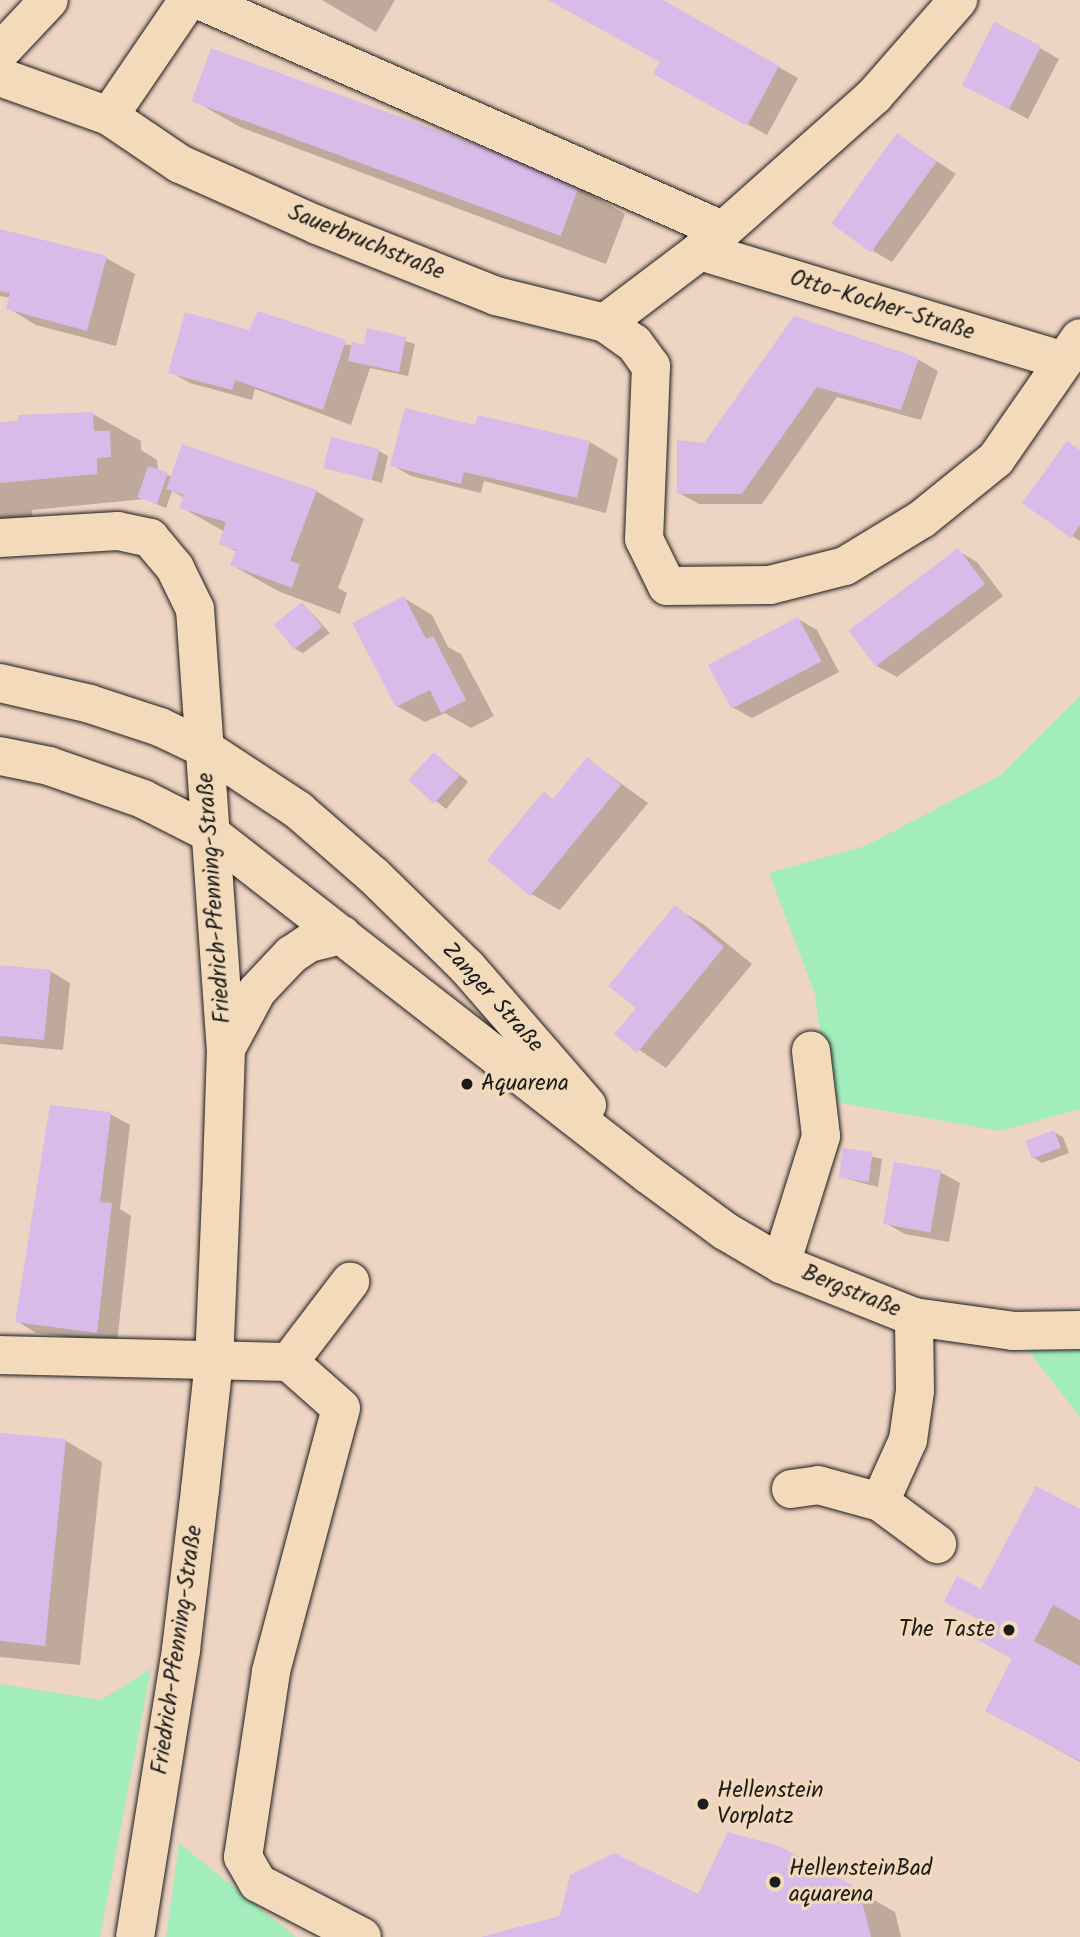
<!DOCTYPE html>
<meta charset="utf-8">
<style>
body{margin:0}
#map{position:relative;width:1080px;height:1937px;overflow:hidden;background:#eed4c3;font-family:Kalam,sans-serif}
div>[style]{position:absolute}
.green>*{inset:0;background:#a3edbc}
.shadow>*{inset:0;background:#0003;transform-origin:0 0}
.building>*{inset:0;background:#d8bbe8;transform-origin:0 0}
.roads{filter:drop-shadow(0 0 2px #1c1c1c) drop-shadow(0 0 2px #1c1c1c)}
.minor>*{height:38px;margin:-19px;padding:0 19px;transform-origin:19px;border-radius:19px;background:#f3daba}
.dots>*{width:19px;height:19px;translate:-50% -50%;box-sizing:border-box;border:4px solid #f3daba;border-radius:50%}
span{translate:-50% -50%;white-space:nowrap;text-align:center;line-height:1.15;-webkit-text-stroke:6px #f3daba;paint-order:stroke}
.street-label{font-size:23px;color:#1c1c1c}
.poi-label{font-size:23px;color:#1c1c1c}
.left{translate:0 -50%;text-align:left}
.right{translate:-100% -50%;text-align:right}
</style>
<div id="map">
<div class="green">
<div style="clip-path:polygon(1080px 696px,1080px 1109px,1000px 1131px,841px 1103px,827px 1088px,815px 994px,769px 873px,865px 846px,1001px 775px)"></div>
<div style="clip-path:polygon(1080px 1330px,1080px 1417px,1013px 1331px)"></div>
<div style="clip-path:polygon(151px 1669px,100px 1937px,0 1937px,0 1684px,101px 1700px)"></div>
<div style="clip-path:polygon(179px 1843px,296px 1937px,166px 1937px)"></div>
</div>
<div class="shadow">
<div style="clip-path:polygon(322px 0,395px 0,376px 32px)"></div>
<div style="clip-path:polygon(550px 0,660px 0,798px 78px,767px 135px,675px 85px,662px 62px)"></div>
<div style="clip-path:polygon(1040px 48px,1059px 59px,1028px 119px,983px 95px)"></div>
<div style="clip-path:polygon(193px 100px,578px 187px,625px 214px,606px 264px,240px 127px)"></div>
<div style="clip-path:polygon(897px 135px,956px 174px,892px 262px,873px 251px)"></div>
<div style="clip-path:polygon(0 231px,106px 258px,135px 274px,116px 346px,36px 325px,8px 308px,11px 298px,0 296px)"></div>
<div style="clip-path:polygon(795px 318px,919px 360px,938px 371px,921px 420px,837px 397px,762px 504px,699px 504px,679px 493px,705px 445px)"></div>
<div style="clip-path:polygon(369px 330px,415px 344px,408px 376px,370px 368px,351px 425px,255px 389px,252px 400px,190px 383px,170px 372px,248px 332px,365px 347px)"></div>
<div style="clip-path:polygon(93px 414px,141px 441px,141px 450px,157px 460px,158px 471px,172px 477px,316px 491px,364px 519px,338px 588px,347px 593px,340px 614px,280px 592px,232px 565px,237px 552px,221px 543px,225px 532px,181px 507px,185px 498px,172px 491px,166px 508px,145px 499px,32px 510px,33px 525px,0 520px,0 423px)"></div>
<div style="clip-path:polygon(476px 427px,590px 442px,618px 459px,606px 513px,484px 481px,481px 493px,411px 476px,392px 465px)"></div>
<div style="clip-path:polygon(1080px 450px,1080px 541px,1072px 536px)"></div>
<div style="clip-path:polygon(379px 451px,388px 456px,382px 483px,326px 467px)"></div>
<div style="clip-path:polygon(958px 551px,977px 562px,1003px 596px,897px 677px,877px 666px)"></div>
<div style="clip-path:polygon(404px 598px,432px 615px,448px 647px,461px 654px,494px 716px,471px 728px,445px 713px,425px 722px,397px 706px)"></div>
<div style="clip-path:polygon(303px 604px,330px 633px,303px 653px,294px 648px)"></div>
<div style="clip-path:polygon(798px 619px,817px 630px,839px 672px,752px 718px,732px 707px)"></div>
<div style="left:434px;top:754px;width:44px;height:35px;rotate:39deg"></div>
<div style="clip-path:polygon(587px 759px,648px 803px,560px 910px,531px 894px,544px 794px,555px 800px)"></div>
<div style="clip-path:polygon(675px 908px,703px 924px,752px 964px,666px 1068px,616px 1034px,638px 1008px)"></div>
<div style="clip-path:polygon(0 966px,50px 971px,70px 983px,63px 1050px,0 1044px)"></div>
<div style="clip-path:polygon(110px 1114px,130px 1125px,120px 1209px,131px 1216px,117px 1343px,36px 1333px,17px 1321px)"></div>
<div style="clip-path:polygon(1054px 1132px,1063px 1137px,1069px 1153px,1042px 1163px,1033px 1157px)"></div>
<div style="clip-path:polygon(844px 1150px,882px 1159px,878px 1187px,840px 1177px)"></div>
<div style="clip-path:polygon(940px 1172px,960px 1183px,949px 1242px,905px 1234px,885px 1223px)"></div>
<div style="clip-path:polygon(0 1434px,66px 1441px,102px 1462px,80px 1665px,0 1657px)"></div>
<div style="clip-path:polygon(1080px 1511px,1080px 1762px,987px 1710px,1014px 1659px,985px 1622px,982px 1592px)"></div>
<div style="clip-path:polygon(858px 1891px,895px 1912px,901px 1937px,484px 1937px,699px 1896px)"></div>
</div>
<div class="building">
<div style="clip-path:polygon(548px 0,663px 0,779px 66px,747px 126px,653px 74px,660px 62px)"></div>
<div style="left:994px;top:22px;width:53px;height:71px;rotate:27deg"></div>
<div style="left:211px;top:48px;width:393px;height:57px;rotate:20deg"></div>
<div style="left:897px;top:133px;width:49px;height:112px;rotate:36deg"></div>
<div style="clip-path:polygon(0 229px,107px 256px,87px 331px,6px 309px,10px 293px,0 291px)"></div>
<div style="clip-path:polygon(258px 311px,346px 340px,323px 410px,235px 380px,232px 390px,168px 373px,185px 312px,249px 330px)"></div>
<div style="clip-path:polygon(794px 316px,919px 358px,901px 410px,817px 387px,742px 494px,677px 494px,677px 440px,704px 443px)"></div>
<div style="clip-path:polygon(367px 328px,406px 337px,399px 372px,348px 361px,352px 342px,364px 345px)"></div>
<div style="clip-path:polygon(405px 408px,475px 425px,478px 415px,590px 441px,577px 498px,464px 472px,461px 484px,390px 466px)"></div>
<div style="clip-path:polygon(93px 412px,94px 431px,110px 431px,111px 457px,97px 458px,97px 474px,0 483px,0 422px,18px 421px,18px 415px)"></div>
<div style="left:331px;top:437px;width:50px;height:32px;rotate:14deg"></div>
<div style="clip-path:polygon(1067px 441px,1080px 450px,1080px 525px,1071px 538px,1022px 503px)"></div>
<div style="clip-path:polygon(182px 444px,317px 490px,290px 561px,300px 564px,292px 588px,230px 565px,236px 550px,219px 544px,226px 522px,179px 508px,184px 495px,166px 489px)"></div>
<div style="left:148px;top:466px;width:21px;height:33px;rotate:19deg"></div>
<div style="left:958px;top:548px;width:45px;height:137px;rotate:53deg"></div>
<div style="clip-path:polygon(404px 596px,426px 639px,433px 636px,466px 700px,441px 713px,430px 690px,396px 707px,352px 623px)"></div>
<div style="left:302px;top:602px;width:32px;height:36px;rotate:51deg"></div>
<div style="left:798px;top:617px;width:50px;height:102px;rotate:62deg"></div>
<div style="left:434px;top:752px;width:35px;height:38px;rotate:43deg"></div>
<div style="clip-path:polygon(587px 757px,621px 785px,530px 896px,487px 860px,544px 791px,553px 799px)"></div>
<div style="clip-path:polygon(675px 905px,724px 947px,637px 1053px,614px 1034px,636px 1008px,608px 986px)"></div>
<div style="clip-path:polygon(0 965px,51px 970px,44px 1040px,0 1036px)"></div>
<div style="clip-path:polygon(50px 1105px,111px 1112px,100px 1202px,112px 1203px,97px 1333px,15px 1322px)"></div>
<div style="left:1054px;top:1130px;width:19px;height:31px;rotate:69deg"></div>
<div style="left:843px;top:1148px;width:30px;height:30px;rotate:8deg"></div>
<div style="left:894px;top:1162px;width:48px;height:63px;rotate:10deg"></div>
<div style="clip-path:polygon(0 1433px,66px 1439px,45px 1646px,0 1641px)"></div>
<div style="clip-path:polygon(1036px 1486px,1080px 1509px,1080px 1620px,1053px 1605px,1034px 1641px,1080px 1666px,1080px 1761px,985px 1711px,1012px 1659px,974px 1638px,983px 1622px,944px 1602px,957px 1576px,981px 1589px)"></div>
<div style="clip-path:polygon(728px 1832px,779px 1846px,859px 1889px,871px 1937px,481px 1937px,560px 1916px,570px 1875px,614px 1853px,698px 1894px)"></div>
</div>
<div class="roads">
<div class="minor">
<div style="left:199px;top:0;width:571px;rotate:23.74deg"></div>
<div style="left:0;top:52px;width:71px;rotate:-46.7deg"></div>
<div style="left:0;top:77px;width:116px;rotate:19.7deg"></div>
<div style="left:109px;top:116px;width:86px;rotate:34.1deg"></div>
<div style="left:180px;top:164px;width:150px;rotate:24deg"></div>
<div style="left:317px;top:225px;width:193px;rotate:21.6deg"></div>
<div style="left:496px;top:296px;width:112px;rotate:13.9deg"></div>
<div style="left:605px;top:323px;width:119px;rotate:-37.2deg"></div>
<div style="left:700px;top:251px;width:233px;rotate:-41.7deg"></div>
<div style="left:874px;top:96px;width:128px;rotate:-48.8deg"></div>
<div style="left:109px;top:116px;width:140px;rotate:-55.7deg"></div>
<div style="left:700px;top:251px;width:380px;rotate:16.8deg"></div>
<div style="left:605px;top:323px;width:35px;rotate:35deg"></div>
<div style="left:634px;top:343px;width:29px;rotate:54deg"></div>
<div style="left:651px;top:366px;width:173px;rotate:92.3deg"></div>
<div style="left:644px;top:539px;width:52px;rotate:63.9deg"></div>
<div style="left:667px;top:586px;width:103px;rotate:-0.6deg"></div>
<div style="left:770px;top:585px;width:77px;rotate:-14.2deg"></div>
<div style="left:845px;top:566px;width:90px;rotate:-31.4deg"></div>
<div style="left:922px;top:519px;width:95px;rotate:-39deg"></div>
<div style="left:996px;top:459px;width:147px;rotate:-55.2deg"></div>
<div style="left:0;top:538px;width:118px;rotate:-3.4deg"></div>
<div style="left:118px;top:531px;width:33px;rotate:12deg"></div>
<div style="left:150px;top:538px;width:39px;rotate:50deg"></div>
<div style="left:175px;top:568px;width:46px;rotate:64deg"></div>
<div style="left:195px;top:609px;width:441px;rotate:86deg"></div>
<div style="left:226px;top:1049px;width:147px;rotate:91.9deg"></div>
<div style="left:221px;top:1196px;width:165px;rotate:92.4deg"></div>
<div style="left:214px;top:1361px;width:130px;rotate:96.2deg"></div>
<div style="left:200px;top:1490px;width:161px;rotate:96.8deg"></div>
<div style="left:181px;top:1650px;width:291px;rotate:99.1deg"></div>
<div style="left:0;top:683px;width:92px;rotate:13.1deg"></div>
<div style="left:90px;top:704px;width:74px;rotate:18.2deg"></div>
<div style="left:160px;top:727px;width:49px;rotate:25.5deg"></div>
<div style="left:204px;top:748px;width:113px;rotate:33.4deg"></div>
<div style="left:298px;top:810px;width:101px;rotate:41deg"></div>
<div style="left:374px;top:876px;width:130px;rotate:44.4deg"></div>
<div style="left:467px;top:967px;width:183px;rotate:49deg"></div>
<div style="left:0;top:756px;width:50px;rotate:11.5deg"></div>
<div style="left:49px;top:766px;width:100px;rotate:19.3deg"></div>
<div style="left:143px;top:799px;width:75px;rotate:26.9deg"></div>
<div style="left:210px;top:833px;width:556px;rotate:37.92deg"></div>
<div style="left:649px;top:1175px;width:94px;rotate:36.4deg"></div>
<div style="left:725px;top:1231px;width:65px;rotate:30.5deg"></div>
<div style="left:781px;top:1264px;width:143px;rotate:21.7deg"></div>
<div style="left:914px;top:1317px;width:100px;rotate:8deg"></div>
<div style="left:1013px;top:1331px;width:67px;rotate:-0.9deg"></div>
<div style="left:227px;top:1047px;width:64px;rotate:-61.8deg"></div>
<div style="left:257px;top:991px;width:50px;rotate:-46.6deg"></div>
<div style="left:291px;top:955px;width:22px;rotate:-34deg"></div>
<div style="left:309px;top:943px;width:34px;rotate:-14deg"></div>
<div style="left:781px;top:1264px;width:134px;rotate:-72.6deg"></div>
<div style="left:821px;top:1136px;width:86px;rotate:-96.7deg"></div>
<div style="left:0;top:1355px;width:289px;rotate:1.4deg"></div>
<div style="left:289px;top:1362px;width:69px;rotate:41.5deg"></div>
<div style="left:341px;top:1408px;width:273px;rotate:104.9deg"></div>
<div style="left:271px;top:1672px;width:187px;rotate:98.6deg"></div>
<div style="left:243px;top:1857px;width:30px;rotate:60deg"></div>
<div style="left:258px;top:1883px;width:117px;rotate:27.4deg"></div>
<div style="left:289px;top:1362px;width:101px;rotate:-52.7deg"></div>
<div style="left:791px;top:1489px;width:27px;rotate:-8deg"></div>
<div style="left:818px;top:1485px;width:64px;rotate:15.3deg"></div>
<div style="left:880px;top:1502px;width:71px;rotate:36.4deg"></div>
<div style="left:880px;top:1502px;width:68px;rotate:-65.7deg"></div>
<div style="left:908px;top:1440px;width:49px;rotate:-81.9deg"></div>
<div style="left:915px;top:1391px;width:74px;rotate:-90.8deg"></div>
</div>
</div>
<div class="dots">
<div style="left:467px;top:1084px;background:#1c1c1c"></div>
<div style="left:1009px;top:1630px;background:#1c1c1c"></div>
<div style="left:703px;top:1804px;background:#1c1c1c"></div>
<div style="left:775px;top:1882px;background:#1c1c1c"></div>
</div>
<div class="street-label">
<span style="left:366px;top:243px;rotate:22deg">Sauerbruchstraße</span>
<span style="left:882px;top:306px;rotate:17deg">Otto-Kocher-Straße</span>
<span style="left:215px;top:898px;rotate:-94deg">Friedrich-Pfenning-Straße</span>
<span style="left:492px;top:998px;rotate:48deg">Zanger Straße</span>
<span style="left:851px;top:1292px;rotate:22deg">Bergstraße</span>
<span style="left:178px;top:1650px;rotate:-82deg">Friedrich-Pfenning-Straße</span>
</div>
<div class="poi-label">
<span class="left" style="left:481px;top:1084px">Aquarena</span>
<span class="right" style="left:995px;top:1630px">The Taste</span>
<span class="left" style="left:717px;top:1804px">Hellenstein<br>Vorplatz</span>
<span class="left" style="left:789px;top:1882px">HellensteinBad<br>aquarena</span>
</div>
</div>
